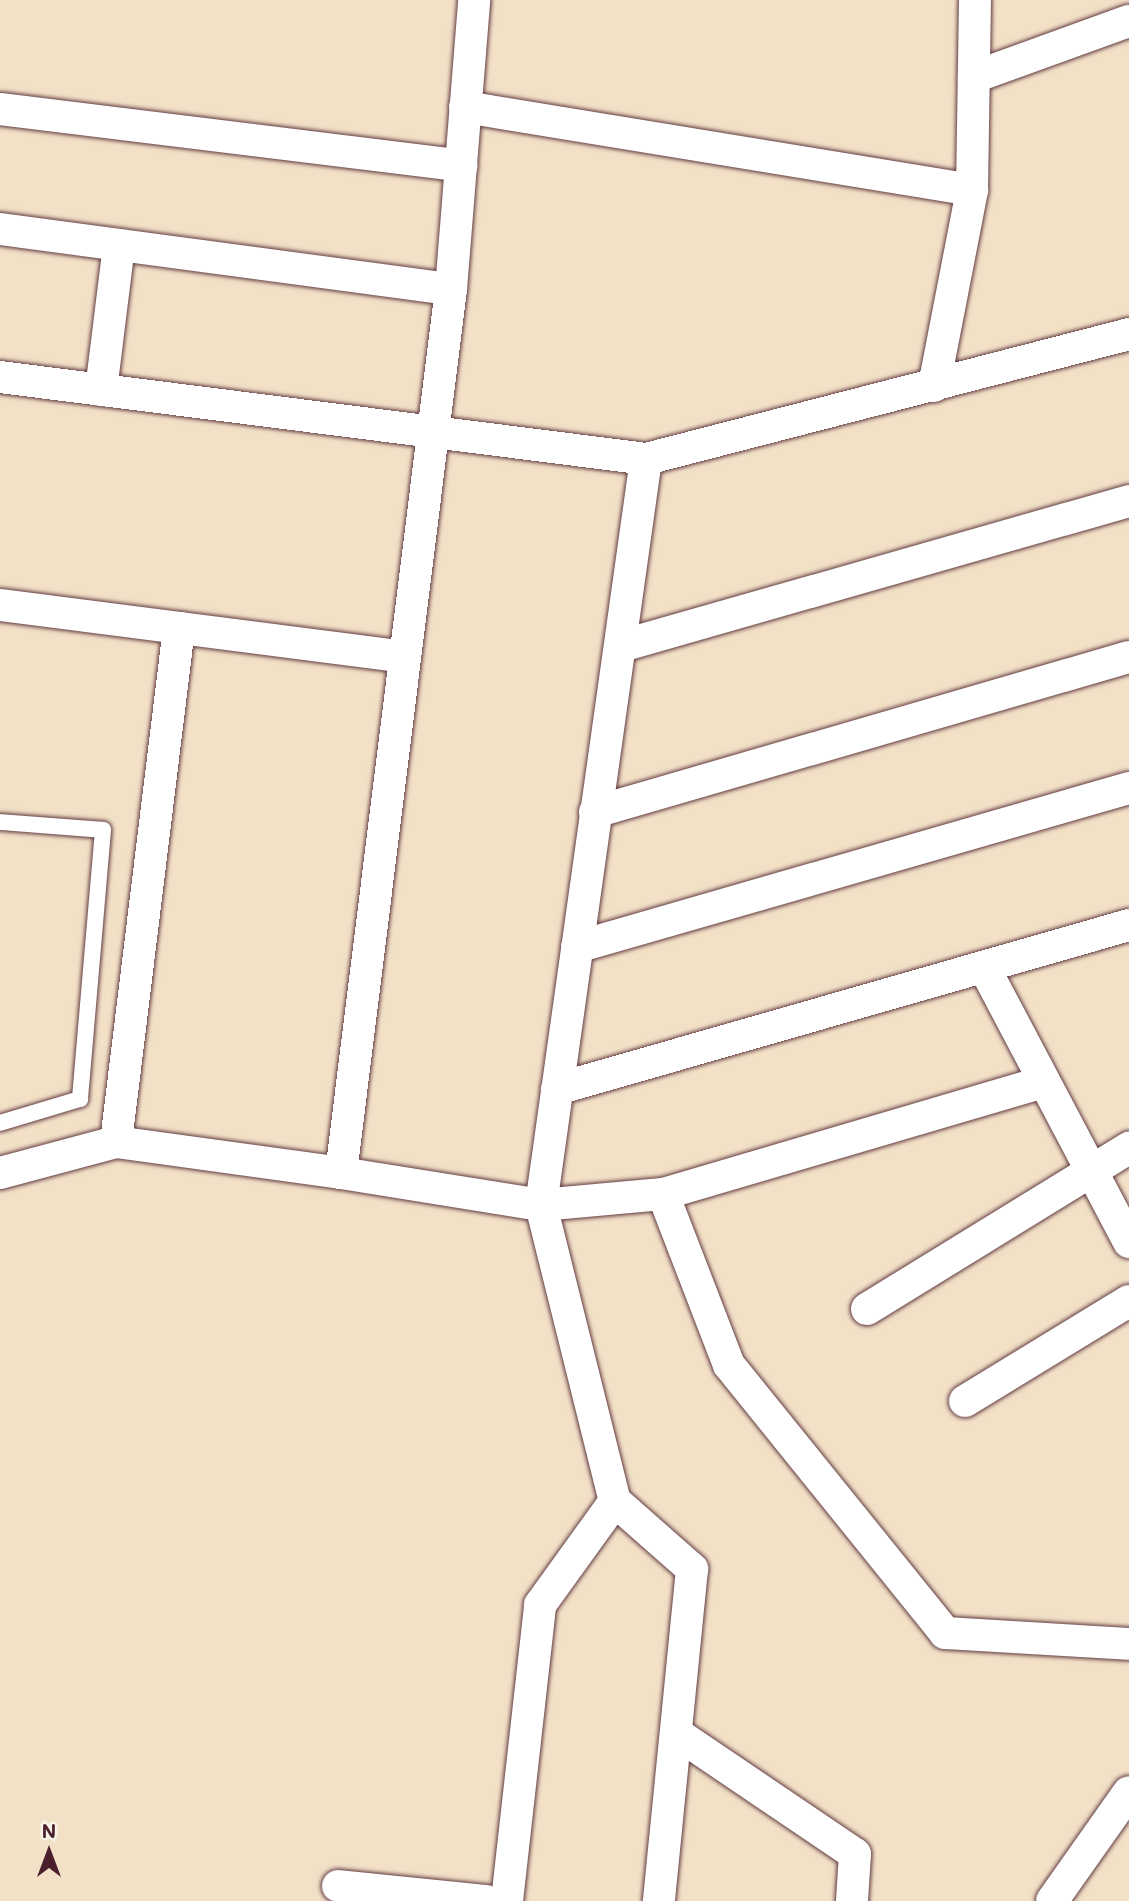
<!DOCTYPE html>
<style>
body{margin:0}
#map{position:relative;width:1129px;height:1901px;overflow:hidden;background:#f3e1c7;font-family:Mali,sans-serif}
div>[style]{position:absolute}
.roads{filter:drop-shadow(0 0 2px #633c42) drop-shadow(0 0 2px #633c42)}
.lane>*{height:16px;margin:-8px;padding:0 8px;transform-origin:8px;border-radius:8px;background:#fff}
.street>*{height:32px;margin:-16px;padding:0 16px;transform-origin:16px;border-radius:16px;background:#fff}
span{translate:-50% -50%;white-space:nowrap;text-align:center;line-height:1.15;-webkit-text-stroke:5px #f7f3e8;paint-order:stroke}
.north{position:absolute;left:14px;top:1817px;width:70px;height:70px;-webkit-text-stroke:5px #f7f3e8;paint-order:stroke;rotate:0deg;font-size:19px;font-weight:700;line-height:28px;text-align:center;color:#4a1f2b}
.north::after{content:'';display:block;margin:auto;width:24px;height:32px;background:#4a1f2b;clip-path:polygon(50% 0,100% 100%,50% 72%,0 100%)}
</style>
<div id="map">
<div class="roads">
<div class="lane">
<div style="left:0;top:822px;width:103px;rotate:4.4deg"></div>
<div style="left:103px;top:830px;width:270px;rotate:94.9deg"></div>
<div style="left:80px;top:1099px;width:84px;rotate:163.3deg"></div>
</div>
<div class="street">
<div style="left:974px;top:77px;width:165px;rotate:-19.9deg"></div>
<div style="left:465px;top:107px;width:514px;rotate:9.3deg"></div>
<div style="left:0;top:109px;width:465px;rotate:7deg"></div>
<div style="left:0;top:229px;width:455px;rotate:7.6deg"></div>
<div style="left:0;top:377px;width:651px;rotate:7.23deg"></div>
<div style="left:646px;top:459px;width:499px;rotate:-14.5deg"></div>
<div style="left:934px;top:386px;width:200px;rotate:-79deg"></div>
<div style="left:972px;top:190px;width:190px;rotate:-89.1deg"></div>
<div style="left:101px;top:390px;width:146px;rotate:-82.9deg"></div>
<div style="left:646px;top:459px;width:753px;rotate:98.01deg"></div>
<div style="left:541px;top:1205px;width:305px;rotate:76deg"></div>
<div style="left:615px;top:1501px;width:103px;rotate:41.4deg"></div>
<div style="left:692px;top:1569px;width:334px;rotate:95.7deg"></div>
<div style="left:0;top:605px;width:408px;rotate:7.3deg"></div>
<div style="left:621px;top:646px;width:528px;rotate:-15.93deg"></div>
<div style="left:595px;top:812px;width:556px;rotate:-16.19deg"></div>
<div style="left:577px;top:947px;width:574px;rotate:-16.07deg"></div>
<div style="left:984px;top:967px;width:311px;rotate:62.2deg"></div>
<div style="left:557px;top:1089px;width:595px;rotate:-16deg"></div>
<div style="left:116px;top:1142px;width:518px;rotate:-83.01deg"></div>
<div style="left:0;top:1173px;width:120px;rotate:-15deg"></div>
<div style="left:116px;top:1142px;width:227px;rotate:7.8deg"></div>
<div style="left:341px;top:1173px;width:203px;rotate:9.1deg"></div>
<div style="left:541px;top:1205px;width:122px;rotate:-5.2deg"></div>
<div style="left:663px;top:1194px;width:397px;rotate:-16.4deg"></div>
<div style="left:341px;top:1173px;width:891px;rotate:-82.91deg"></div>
<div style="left:451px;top:289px;width:290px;rotate:-85.4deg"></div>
<div style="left:663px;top:1194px;width:183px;rotate:68.9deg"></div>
<div style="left:729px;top:1365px;width:344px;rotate:51.1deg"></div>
<div style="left:945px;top:1633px;width:184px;rotate:3.4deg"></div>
<div style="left:867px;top:1309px;width:308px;rotate:-31.6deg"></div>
<div style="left:965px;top:1401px;width:192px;rotate:-31.4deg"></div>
<div style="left:676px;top:1733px;width:216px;rotate:34.1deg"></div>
<div style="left:855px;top:1854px;width:47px;rotate:93.7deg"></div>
<div style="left:338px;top:1886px;width:149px;rotate:5.8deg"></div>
<div style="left:507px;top:1901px;width:298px;rotate:-83.6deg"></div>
<div style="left:540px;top:1605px;width:128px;rotate:-54.2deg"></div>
<div style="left:1052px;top:1901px;width:133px;rotate:-54.8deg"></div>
</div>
</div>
<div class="north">N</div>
</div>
